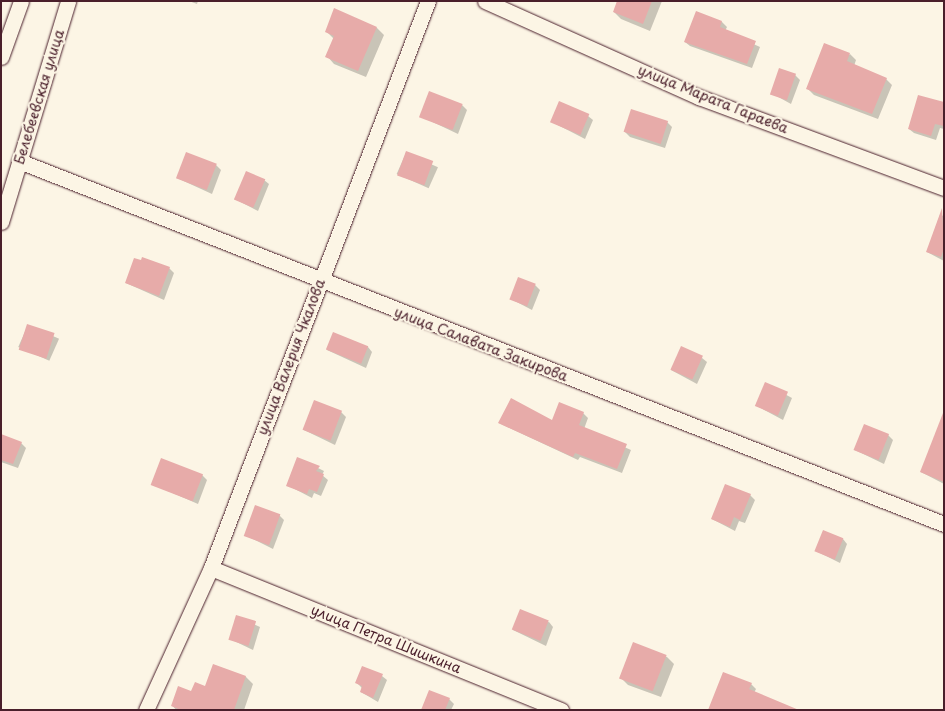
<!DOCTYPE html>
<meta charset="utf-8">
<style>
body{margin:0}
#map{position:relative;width:945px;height:711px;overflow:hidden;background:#fcf5e5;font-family:"Playpen Sans",sans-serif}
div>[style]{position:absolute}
.shadow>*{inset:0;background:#0003;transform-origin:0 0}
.building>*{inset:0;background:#e7aba9;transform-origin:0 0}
.roads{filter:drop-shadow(0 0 1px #4a1f2b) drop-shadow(0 0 1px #4a1f2b)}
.minor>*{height:15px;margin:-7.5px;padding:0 7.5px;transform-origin:7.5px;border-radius:7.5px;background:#fcf5e5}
span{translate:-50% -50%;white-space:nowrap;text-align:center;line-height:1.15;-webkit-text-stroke:4.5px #fcf5e5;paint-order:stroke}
.street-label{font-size:14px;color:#4a1f2b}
.frame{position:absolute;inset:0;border:2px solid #4a1f2b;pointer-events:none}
</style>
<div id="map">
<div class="shadow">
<div style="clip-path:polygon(189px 1px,198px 1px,197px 4px)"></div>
<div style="clip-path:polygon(618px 1px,662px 1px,650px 31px,621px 19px,614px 12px)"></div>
<div style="clip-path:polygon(697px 13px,722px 22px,727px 27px,725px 31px,760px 47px,752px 68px,690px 46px,685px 42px)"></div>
<div style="clip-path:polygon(377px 28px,384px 35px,366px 77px,334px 64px,327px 56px,334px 39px,326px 31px)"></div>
<div style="clip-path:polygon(850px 54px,856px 60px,854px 66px,886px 79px,892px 85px,878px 119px,814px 95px,808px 89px)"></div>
<div style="clip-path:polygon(795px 75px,800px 80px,791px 104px,771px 93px)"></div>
<div style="clip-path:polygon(944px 103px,944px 129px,940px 128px,936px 140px,914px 133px,909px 129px)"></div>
<div style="clip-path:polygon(462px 105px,467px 110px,458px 134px,420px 116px)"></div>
<div style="clip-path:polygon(588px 116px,593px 120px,585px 139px,552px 122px)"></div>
<div style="clip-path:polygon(667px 122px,672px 127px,665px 148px,630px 137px,625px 132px)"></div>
<div style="left:406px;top:153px;width:35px;height:23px;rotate:24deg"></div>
<div style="clip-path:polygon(216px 165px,221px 170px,212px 194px,177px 178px)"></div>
<div style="clip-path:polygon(264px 180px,269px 184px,258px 211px,235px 199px)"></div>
<div style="clip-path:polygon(940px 215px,944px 216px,944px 261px,927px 252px)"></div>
<div style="clip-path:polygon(142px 262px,169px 268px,174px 273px,164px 300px,126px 283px)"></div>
<div style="clip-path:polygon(535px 285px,540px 290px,532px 310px,511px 299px)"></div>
<div style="left:28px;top:325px;width:34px;height:24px;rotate:24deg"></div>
<div style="clip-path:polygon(368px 347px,372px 352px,366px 368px,327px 350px)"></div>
<div style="clip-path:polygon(702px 358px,707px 362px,697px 384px,671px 370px)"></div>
<div style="clip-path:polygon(766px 384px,792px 398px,783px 420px,757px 406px)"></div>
<div style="clip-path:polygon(341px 412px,346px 417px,335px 445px,304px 430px)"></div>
<div style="clip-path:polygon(583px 413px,588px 418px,584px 429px,631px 450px,622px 473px,580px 457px,578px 460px,499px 423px,552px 421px)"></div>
<div style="clip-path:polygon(888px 435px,893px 440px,884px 464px,855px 450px)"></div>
<div style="clip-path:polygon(1px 441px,21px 443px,26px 448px,18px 468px,1px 462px)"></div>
<div style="clip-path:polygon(944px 443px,944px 484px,921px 472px)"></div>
<div style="clip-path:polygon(298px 458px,324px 471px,322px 475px,328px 480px,321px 496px,314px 493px,312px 498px,287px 485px)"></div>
<div style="clip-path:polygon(202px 475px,207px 480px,198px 504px,152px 484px)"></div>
<div style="clip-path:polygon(750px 495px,755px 500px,745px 523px,739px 521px,735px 531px,712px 519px)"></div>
<div style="clip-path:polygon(279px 515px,284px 520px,273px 549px,245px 535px)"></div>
<div style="clip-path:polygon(843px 539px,847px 544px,840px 563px,816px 551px)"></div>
<div style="clip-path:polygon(237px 616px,260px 627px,253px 650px,230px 639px)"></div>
<div style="clip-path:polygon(549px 622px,553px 627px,546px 646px,513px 630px)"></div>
<div style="clip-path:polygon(634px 644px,667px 657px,674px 664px,661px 697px,628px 685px,620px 677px)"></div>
<div style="clip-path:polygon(214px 665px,246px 677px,253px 684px,244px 710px,176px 710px,172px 705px,206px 687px)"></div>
<div style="clip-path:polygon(382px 676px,387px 680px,378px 702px,361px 692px,362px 688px,357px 683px)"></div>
<div style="clip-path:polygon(751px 684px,756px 689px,754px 693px,710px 710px)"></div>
<div style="clip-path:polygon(449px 699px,454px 704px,451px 710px,422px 710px)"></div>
</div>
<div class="building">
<div style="clip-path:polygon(617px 1px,652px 1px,643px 24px,613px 12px)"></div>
<div style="clip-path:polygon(334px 8px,377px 27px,358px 71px,325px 57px,334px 36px,325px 32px)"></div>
<div style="clip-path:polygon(696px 11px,722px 21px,720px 27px,756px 41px,747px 64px,684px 42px)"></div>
<div style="clip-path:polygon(824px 43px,850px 53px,847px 61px,887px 78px,872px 114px,806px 89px)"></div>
<div style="left:779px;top:68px;width:18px;height:28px;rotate:19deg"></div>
<div style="left:429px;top:91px;width:36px;height:28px;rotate:21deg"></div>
<div style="clip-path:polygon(918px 95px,944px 102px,944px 126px,935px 124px,931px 136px,908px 129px)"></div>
<div style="left:559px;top:101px;width:33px;height:23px;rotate:23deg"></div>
<div style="left:631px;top:109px;width:39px;height:24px;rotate:18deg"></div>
<div style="left:406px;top:151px;width:29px;height:26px;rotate:20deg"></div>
<div style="left:186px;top:152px;width:33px;height:28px;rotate:21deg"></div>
<div style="left:246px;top:171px;width:21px;height:31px;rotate:23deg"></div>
<div style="clip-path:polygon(942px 208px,944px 248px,941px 257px,926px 252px)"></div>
<div style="clip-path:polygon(142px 257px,170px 267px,159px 296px,125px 283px,134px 258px,141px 260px)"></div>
<div style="left:518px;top:277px;width:19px;height:24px;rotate:21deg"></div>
<div style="left:27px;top:324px;width:29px;height:27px;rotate:18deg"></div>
<div style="left:333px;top:332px;width:38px;height:19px;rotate:22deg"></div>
<div style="left:681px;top:346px;width:24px;height:26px;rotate:24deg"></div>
<div style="left:765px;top:382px;width:25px;height:26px;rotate:23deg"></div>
<div style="clip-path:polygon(511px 398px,552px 420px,559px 402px,584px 412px,579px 425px,627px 444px,617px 469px,575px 453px,573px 457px,498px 423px)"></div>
<div style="left:314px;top:400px;width:30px;height:32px;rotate:21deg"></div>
<div style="clip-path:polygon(943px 413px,944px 414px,944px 482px,920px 472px)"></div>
<div style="left:864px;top:424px;width:27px;height:28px;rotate:22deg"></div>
<div style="clip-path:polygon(1px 434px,22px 442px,13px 464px,1px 460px)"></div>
<div style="clip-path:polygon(297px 457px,320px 466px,316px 471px,324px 474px,317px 492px,309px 489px,307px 494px,286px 486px)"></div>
<div style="left:161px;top:458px;width:45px;height:29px;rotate:21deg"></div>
<div style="clip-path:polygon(725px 484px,751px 494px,740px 520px,734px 517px,730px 527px,711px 519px)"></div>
<div style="left:255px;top:505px;width:27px;height:33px;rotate:20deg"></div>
<div style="left:823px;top:530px;width:22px;height:23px;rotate:22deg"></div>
<div style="left:520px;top:609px;width:31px;height:22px;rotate:22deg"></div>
<div style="left:236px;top:615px;width:21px;height:26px;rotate:17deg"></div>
<div style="left:633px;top:642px;width:36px;height:39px;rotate:21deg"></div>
<div style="clip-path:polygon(213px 664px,246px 676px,234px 710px,181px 710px,171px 706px,178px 686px,191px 691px,195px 682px,205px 686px)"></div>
<div style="clip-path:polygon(362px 666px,383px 674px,373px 698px,360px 692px,362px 686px,355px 683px)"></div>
<div style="clip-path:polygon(723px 672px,752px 683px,749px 689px,799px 710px,708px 710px)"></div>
<div style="clip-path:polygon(429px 690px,450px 698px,445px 710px,421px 710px)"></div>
</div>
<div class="roads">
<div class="minor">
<div style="left:485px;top:1px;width:235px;rotate:24.2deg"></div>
<div style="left:699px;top:97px;width:261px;rotate:20.4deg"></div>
<div style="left:1px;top:57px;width:59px;rotate:-70.3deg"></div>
<div style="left:19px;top:161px;width:994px;rotate:21.43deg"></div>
<div style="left:1px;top:222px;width:231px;rotate:-73.1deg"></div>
<div style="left:211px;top:568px;width:378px;rotate:22.1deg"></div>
<div style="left:146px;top:710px;width:156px;rotate:-65.4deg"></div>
<div style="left:211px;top:568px;width:607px;rotate:-69.06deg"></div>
</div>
</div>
<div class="street-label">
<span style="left:39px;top:97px;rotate:-73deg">Белебеевская улица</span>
<span style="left:713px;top:99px;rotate:22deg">улица Марата Гараева</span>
<span style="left:481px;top:344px;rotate:21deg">улица Салавата Закирова</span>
<span style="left:291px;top:357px;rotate:-69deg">улица Валерия Чкалова</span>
<span style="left:386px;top:639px;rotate:22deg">улица Петра Шишкина</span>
</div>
<div class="frame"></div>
</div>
